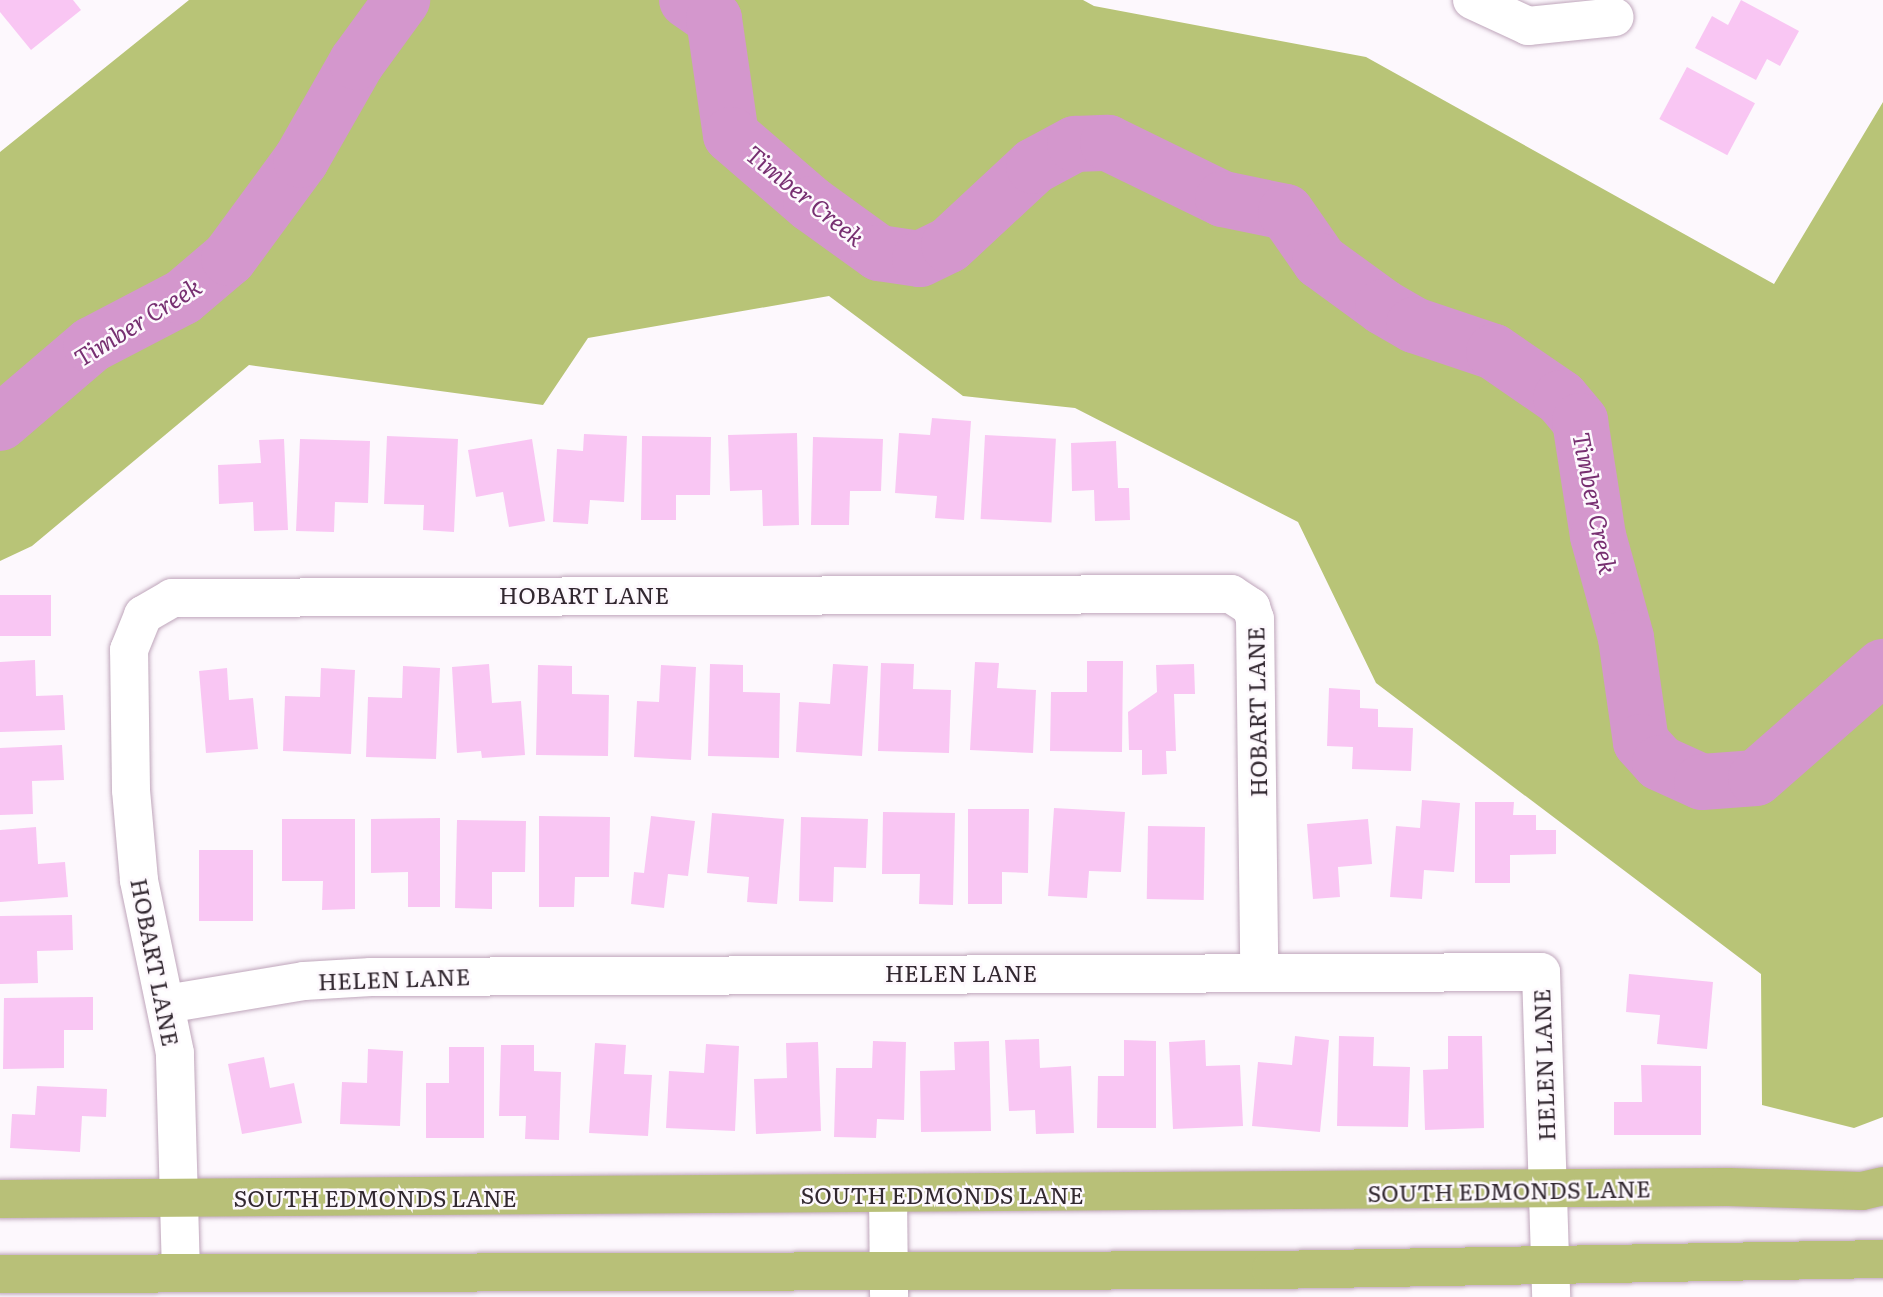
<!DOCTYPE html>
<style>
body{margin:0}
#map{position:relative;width:1883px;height:1297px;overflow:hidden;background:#fdf8fd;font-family:Literata,serif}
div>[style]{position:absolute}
.forest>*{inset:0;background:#b8c477}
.river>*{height:56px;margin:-28px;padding:0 28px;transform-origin:28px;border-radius:28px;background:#d497cd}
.building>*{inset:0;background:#f9c6f3;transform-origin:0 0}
.roads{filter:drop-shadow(0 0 2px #bfa6bb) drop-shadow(0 0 2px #bfa6bb)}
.minor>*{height:38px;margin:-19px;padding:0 19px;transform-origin:19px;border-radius:19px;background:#fff}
.major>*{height:38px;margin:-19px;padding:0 19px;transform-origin:19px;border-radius:19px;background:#b8c078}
span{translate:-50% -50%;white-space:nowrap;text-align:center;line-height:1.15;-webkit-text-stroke:5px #fdf8fd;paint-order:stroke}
.street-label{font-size:23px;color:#322830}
.water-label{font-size:24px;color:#772f71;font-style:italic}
</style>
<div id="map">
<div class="forest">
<div style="clip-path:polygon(189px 0,1083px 0,1094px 6px,1366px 57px,1774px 284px,1883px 102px,1883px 1117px,1854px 1128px,1762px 1105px,1761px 974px,1376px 683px,1298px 522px,1075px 408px,963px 396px,829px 296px,588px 338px,543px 405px,249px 365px,32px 546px,0 561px,0 152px)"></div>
</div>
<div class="river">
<div style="left:687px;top:0;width:33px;rotate:35deg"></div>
<div style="left:714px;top:19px;width:117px;rotate:81.7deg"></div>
<div style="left:731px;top:135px;width:106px;rotate:40.8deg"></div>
<div style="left:811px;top:204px;width:84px;rotate:35.8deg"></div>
<div style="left:879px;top:253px;width:41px;rotate:8.3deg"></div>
<div style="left:920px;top:259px;width:32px;rotate:-26deg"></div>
<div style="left:949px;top:245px;width:116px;rotate:-42.9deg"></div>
<div style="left:1034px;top:166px;width:47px;rotate:-28.2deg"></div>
<div style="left:1075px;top:144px;width:33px;rotate:-2deg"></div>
<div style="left:1108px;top:143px;width:128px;rotate:26deg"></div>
<div style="left:1223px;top:199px;width:64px;rotate:11.7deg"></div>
<div style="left:1286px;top:212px;width:60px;rotate:55.2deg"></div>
<div style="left:1320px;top:261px;width:78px;rotate:36.1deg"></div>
<div style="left:1383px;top:307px;width:36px;rotate:30deg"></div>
<div style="left:1414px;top:325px;width:84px;rotate:18.6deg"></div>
<div style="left:1494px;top:352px;width:81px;rotate:34.5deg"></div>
<div style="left:1561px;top:398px;width:30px;rotate:50deg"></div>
<div style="left:1580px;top:421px;width:116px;rotate:81.1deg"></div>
<div style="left:1598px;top:536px;width:106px;rotate:74.6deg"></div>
<div style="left:1626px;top:638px;width:105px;rotate:81.8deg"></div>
<div style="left:1641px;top:742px;width:28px;rotate:48deg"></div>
<div style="left:1660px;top:763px;width:46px;rotate:24.3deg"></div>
<div style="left:1702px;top:782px;width:54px;rotate:-4.2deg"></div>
<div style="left:1756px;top:778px;width:169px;rotate:-41.2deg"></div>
<div style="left:0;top:423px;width:120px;rotate:-40.6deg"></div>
<div style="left:91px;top:345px;width:104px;rotate:-27.6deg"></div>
<div style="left:183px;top:297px;width:60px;rotate:-40.3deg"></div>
<div style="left:229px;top:258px;width:122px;rotate:-53.7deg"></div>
<div style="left:301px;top:160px;width:113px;rotate:-60.3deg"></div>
<div style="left:357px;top:62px;width:77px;rotate:-54deg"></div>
</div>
<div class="building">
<div style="clip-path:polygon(0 0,73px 0,81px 10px,31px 50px,0 12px)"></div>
<div style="clip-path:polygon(1741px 0,1799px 31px,1780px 66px,1767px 59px,1756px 80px,1695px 48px,1712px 16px,1728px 25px)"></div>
<div style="left:1687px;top:67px;width:77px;height:59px;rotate:28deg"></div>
<div style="clip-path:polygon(932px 418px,971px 421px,964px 520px,935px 518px,937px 496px,895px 493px,899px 433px,930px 435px)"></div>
<div style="clip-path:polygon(797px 433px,799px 525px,763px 526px,762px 490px,730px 491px,728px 435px)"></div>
<div style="clip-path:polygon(584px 434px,627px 436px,624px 502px,590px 500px,588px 524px,553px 522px,557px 449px,583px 451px)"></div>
<div style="left:985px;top:435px;width:71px;height:84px;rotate:3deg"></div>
<div style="clip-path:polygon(387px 436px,458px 439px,454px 532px,423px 530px,424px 505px,384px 504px)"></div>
<div style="clip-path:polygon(642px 436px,711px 437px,710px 495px,676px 495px,676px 520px,641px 520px)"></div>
<div style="clip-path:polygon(813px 437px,883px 439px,881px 491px,850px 491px,849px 525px,811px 525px)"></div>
<div style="clip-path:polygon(284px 439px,288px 530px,254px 531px,253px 502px,219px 504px,218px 465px,261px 463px,259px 440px)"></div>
<div style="clip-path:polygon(300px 439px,370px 441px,368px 503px,335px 502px,334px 532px,296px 531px)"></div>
<div style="clip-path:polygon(532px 439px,545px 521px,509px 527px,503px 492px,476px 497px,468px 450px)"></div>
<div style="clip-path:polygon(1116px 441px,1118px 488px,1129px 488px,1130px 520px,1095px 521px,1094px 490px,1072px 491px,1071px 443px)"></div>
<div style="left:0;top:595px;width:51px;height:41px"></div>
<div style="clip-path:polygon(35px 660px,36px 696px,63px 695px,65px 730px,0 732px,0 662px)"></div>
<div style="clip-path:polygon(1087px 661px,1123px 661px,1122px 752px,1050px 751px,1051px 692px,1087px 692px)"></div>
<div style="clip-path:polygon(975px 662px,999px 663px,997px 688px,1036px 690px,1033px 753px,970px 750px)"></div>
<div style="clip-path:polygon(881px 663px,914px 664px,913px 689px,951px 690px,949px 753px,878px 751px)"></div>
<div style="clip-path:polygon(489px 664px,492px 703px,521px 701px,525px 755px,482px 758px,481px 751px,457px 753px,452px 667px)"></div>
<div style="clip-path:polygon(710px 664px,743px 665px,743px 692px,780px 693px,779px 758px,708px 756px)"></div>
<div style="clip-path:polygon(833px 664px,868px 666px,862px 756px,796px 752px,799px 702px,830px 704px)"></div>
<div style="clip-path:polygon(1194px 664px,1195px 694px,1174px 694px,1176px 751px,1166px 751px,1167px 774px,1142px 775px,1142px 750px,1129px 750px,1128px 712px,1157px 692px,1156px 665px)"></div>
<div style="clip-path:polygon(538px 665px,572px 666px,572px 694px,609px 695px,608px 756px,536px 755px)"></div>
<div style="clip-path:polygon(661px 665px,696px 667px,691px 760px,634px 757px,637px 701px,659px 702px)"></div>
<div style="clip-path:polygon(403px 666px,440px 668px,436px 759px,366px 757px,368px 697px,402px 698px)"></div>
<div style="clip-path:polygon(227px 668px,229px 700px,253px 698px,258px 749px,206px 753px,199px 671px)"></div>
<div style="clip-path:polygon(321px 668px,355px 670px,351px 754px,283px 751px,285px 696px,320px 697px)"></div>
<div style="clip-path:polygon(1329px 688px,1360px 690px,1360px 708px,1378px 709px,1378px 727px,1413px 728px,1411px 771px,1352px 769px,1353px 747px,1327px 746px)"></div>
<div style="clip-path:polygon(62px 745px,64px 780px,32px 781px,33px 814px,0 815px,0 748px)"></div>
<div style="clip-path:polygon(1422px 800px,1460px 803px,1454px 872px,1424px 870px,1422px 899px,1390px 897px,1396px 826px,1420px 828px)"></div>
<div style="clip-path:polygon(1475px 802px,1514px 802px,1513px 815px,1536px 815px,1536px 830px,1556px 830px,1556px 854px,1510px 855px,1510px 883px,1475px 883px)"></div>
<div style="clip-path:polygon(1054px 808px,1125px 812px,1121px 872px,1089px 871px,1087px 898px,1048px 896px)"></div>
<div style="clip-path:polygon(968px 809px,1029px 809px,1028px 873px,1002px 872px,1002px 904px,968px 904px)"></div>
<div style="clip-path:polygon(883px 812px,955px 813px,953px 905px,919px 904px,920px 874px,882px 874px)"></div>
<div style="clip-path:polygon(712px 813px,784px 819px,777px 904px,747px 902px,749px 877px,707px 873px)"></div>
<div style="clip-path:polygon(539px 816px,610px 817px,609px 877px,575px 877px,574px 907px,539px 907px)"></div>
<div style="clip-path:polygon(651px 816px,695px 821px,688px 876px,668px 874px,664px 908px,631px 904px,634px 872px,644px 873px)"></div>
<div style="clip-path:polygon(801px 817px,868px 819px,866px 868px,834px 867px,833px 902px,799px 901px)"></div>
<div style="clip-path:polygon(440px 818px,440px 907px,408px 907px,408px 872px,371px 873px,371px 819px)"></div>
<div style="clip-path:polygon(282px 819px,355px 819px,355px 909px,322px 910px,323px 881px,282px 881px)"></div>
<div style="clip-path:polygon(1368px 819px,1372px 864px,1338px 867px,1340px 897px,1313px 899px,1307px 824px)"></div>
<div style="clip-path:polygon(457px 820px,526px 821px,525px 872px,492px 872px,492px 909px,455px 908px)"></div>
<div style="left:1148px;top:826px;width:57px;height:73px;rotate:1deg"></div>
<div style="clip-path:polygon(36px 827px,38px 864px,65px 862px,68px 897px,0 902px,0 830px)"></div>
<div style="left:199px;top:850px;width:54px;height:71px"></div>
<div style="clip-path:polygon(72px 915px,73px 950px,37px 951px,38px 983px,0 984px,0 916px)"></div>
<div style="clip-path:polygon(1629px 974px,1713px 982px,1707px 1049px,1657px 1044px,1660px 1015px,1626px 1012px)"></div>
<div style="clip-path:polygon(93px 997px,93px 1030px,64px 1030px,64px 1068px,3px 1069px,4px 998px)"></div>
<div style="clip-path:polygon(1295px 1036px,1329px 1040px,1320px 1132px,1252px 1126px,1258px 1062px,1292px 1065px)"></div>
<div style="clip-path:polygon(1339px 1036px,1374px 1037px,1373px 1066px,1410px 1067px,1408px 1127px,1337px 1126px)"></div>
<div style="clip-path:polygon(1448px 1036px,1482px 1036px,1484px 1128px,1425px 1130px,1423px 1070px,1448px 1069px)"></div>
<div style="clip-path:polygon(1039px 1039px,1040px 1068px,1071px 1066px,1074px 1133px,1036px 1134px,1035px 1110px,1009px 1111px,1005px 1040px)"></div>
<div style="clip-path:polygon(1124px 1040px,1156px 1041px,1156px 1128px,1097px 1128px,1098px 1076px,1124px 1076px)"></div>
<div style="clip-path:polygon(1205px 1040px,1206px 1066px,1240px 1065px,1243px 1126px,1173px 1129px,1169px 1042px)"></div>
<div style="clip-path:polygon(873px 1041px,906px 1042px,904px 1120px,877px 1119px,876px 1138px,834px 1137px,836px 1068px,872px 1068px)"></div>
<div style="clip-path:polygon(989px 1041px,991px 1131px,921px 1132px,920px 1071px,955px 1070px,954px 1042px)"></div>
<div style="clip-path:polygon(818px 1042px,821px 1131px,756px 1134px,754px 1079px,787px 1078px,786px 1043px)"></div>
<div style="clip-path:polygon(595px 1043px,626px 1045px,624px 1074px,652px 1075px,648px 1136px,589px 1133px)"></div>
<div style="clip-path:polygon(706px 1044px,739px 1046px,735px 1131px,666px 1128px,669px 1071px,704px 1073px)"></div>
<div style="clip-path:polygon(501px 1045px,534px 1045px,534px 1071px,561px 1072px,559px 1140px,525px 1139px,526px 1116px,499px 1116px)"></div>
<div style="clip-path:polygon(449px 1047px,484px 1047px,484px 1138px,426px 1138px,426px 1083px,449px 1083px)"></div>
<div style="clip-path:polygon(368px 1049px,403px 1051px,400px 1126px,340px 1124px,342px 1082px,367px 1083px)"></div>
<div style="clip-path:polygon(264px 1057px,270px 1088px,294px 1083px,302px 1123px,242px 1134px,228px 1064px)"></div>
<div style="clip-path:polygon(1641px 1065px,1701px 1066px,1701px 1135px,1614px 1135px,1614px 1102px,1642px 1102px)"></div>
<div style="clip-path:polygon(37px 1086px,107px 1089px,106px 1117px,82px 1116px,80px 1152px,10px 1148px,12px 1114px,35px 1115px)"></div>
</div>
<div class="roads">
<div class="minor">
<div style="left:1472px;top:0;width:62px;rotate:24.9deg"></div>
<div style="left:1528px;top:26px;width:87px;rotate:-5.9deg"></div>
<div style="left:166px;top:1004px;width:140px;rotate:-9.5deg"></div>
<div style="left:304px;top:981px;width:67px;rotate:-3.4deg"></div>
<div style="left:371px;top:977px;width:1170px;rotate:-0.24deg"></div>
<div style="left:1541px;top:972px;width:325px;rotate:88.2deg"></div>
<div style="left:888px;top:1195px;width:102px;rotate:89.4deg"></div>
<div style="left:181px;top:1273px;width:220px;rotate:-91.6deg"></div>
<div style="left:175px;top:1053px;width:177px;rotate:-101.8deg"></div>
<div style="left:139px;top:880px;width:90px;rotate:-95.1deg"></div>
<div style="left:131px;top:790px;width:140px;rotate:-90.8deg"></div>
<div style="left:129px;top:650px;width:38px;rotate:-68deg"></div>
<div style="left:143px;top:615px;width:34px;rotate:-30deg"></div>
<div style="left:172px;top:598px;width:1059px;rotate:-0.22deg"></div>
<div style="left:1231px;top:594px;width:24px;rotate:33deg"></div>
<div style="left:1251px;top:607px;width:13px;rotate:72deg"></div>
<div style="left:1255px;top:619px;width:351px;rotate:89.3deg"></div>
</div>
<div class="major">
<div style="left:0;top:1199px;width:1728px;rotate:-0.4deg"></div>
<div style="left:1728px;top:1187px;width:134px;rotate:1.7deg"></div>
<div style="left:1862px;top:1191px;width:22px;rotate:-13deg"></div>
<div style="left:0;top:1274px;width:1271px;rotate:-0.18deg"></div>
<div style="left:1271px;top:1270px;width:612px;rotate:-1.03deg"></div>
</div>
</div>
<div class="street-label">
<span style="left:584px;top:594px">HOBART LANE</span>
<span style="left:1256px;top:712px;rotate:-91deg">HOBART LANE</span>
<span style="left:156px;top:962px;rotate:79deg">HOBART LANE</span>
<span style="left:961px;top:972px">HELEN LANE</span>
<span style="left:394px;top:978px;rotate:-2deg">HELEN LANE</span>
<span style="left:1543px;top:1065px;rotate:-92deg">HELEN LANE</span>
<span style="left:1509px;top:1190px;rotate:-1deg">SOUTH EDMONDS LANE</span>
<span style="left:942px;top:1194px">SOUTH EDMONDS LANE</span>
<span style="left:375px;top:1197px">SOUTH EDMONDS LANE</span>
</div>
<div class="water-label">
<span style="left:806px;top:195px;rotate:39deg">Timber Creek</span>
<span style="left:137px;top:321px;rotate:-32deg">Timber Creek</span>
<span style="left:1596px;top:503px;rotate:79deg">Timber Creek</span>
</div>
</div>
